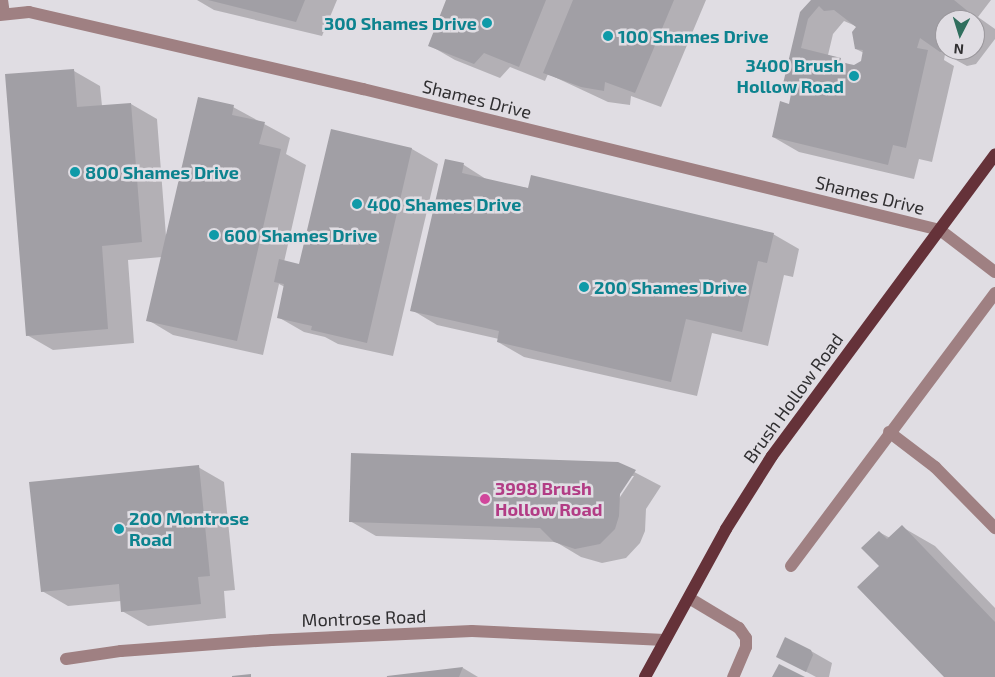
<!DOCTYPE html>
<style>
body{margin:0}
#map{position:relative;width:995px;height:677px;overflow:hidden;background:#e0dde3;font-family:"Exo 2",sans-serif}
div>[style]{position:absolute}
.shadow>*{inset:0;background:#0003}
.building>*{inset:0;background:#a19fa5}
.minor>*{height:12px;margin:-6px;padding:0 6px;transform-origin:6px;border-radius:6px;background:#9f8082}
.major>*{height:12px;margin:-6px;padding:0 6px;transform-origin:6px;border-radius:6px;background:#653239}
.dots>*{width:14px;height:14px;translate:-50% -50%;box-sizing:border-box;border:2px solid #e0dde3;border-radius:50%}
span{translate:-50% -50%;white-space:nowrap;text-align:center;line-height:1.15;-webkit-text-stroke:5px #e0dde3;paint-order:stroke}
.culture-label{font-size:18px;color:#0d838f;font-weight:700}
.right{translate:-100% -50%;text-align:right}
.left{translate:0 -50%;text-align:left}
.street-label{font-size:18px;color:#302f31}
.hotel-label{font-size:18px;color:#b23c85;font-weight:700}
.north{position:absolute;left:935px;top:10px;width:50px;height:50px;box-sizing:border-box;background:#e0dde3;border:1px solid #9a979c;border-radius:50%;rotate:185deg;font-size:14px;font-weight:700;line-height:20px;text-align:center;color:#302f31}
.north::after{content:'';display:block;margin:auto;width:18px;height:22px;background:#306f5e;clip-path:polygon(50% 0,100% 100%,50% 72%,0 100%)}
</style>
<div id="map">
<div class="shadow">
<div style="clip-path:polygon(197px 0,337px 0,322px 36px,214px 10px)"></div>
<div style="clip-path:polygon(447px 0,706px 0,661px 107px,631px 96px,630px 105px,608px 102px,548px 74px,545px 81px,510px 67px,500px 78px,455px 60px,429px 45px)"></div>
<div style="clip-path:polygon(evenodd,812px 0,991px 0,978px 17px,995px 29px,995px 39px,976px 64px,967px 66px,945px 54px,944px 60px,954px 66px,932px 162px,919px 159px,914px 179px,799px 152px,773px 137px,790px 105px,793px 92px,784px 87px,812px 0,945px 20px,975px 20px,975px 50px,945px 50px,945px 20px,812px 0,844px 21px,858px 27px,856px 49px,864px 53px,862px 61px,854px 67px,828px 55px,833px 34px,844px 21px)"></div>
<div style="clip-path:polygon(74px 71px,100px 86px,102px 106px,131px 104px,157px 119px,166px 236px,233px 107px,290px 138px,286px 154px,306px 165px,284px 262px,300px 266px,332px 131px,412px 149px,438px 164px,393px 356px,338px 344px,325px 337px,304px 332px,278px 317px,285px 287px,279px 284px,263px 355px,173px 335px,148px 320px,162px 257px,128px 260px,134px 343px,53px 350px,27px 335px)"></div>
<div style="clip-path:polygon(446px 161px,464px 165px,489px 181px,773px 234px,799px 249px,793px 277px,784px 275px,768px 346px,712px 333px,697px 396px,524px 357px,498px 342px,499px 339px,437px 325px,412px 310px)"></div>
<div style="clip-path:polygon(evenodd,617px 463px,661px 486px,646px 509px,645px 531px,640px 543px,626px 558px,602px 563px,581px 557px,556px 542px,376px 536px,350px 521px,617px 463px,631px 476px,634px 476px,618px 500px,616px 499px,631px 476px)"></div>
<div style="clip-path:polygon(198px 467px,224px 482px,235px 590px,224px 591px,226px 618px,148px 626px,122px 611px,121px 601px,68px 606px,42px 591px)"></div>
<div style="clip-path:polygon(902px 527px,935px 546px,995px 608px,995px 677px,946px 677px,881px 566px,879px 532px,890px 538px)"></div>
<div style="clip-path:polygon(811px 651px,832px 663px,829px 677px,816px 677px,777px 656px)"></div>
<div style="clip-path:polygon(463px 668px,478px 677px,385px 677px)"></div>
</div>
<div class="building">
<div style="clip-path:polygon(208px 0,305px 0,296px 22px)"></div>
<div style="clip-path:polygon(446px 0,546px 0,519px 67px,484px 53px,474px 64px,428px 46px)"></div>
<div style="clip-path:polygon(573px 0,674px 0,635px 93px,605px 82px,604px 91px,581px 87px,543px 73px)"></div>
<div style="clip-path:polygon(evenodd,811px 0,954px 0,970px 13px,971px 20px,945px 20px,945px 51px,940px 52px,920px 38px,917px 48px,928px 50px,906px 148px,893px 145px,888px 165px,772px 137px,780px 101px,789px 104px,792px 89px,782px 88px,800px 12px,811px 0,819px 6px,824px 11px,834px 10px,856px 27px,852px 32px,855px 49px,863px 50px,861px 61px,854px 65px,840px 62px,841px 58px,801px 48px,808px 19px,819px 6px)"></div>
<div style="clip-path:polygon(74px 69px,77px 107px,131px 103px,142px 242px,102px 246px,108px 329px,26px 336px,5px 74px)"></div>
<div style="clip-path:polygon(198px 97px,234px 105px,232px 115px,265px 122px,259px 144px,281px 149px,237px 341px,146px 321px)"></div>
<div style="clip-path:polygon(331px 129px,412px 148px,367px 343px,311px 330px,312px 326px,277px 318px,284px 284px,274px 282px,279px 259px,299px 264px)"></div>
<div style="clip-path:polygon(445px 159px,464px 163px,462px 173px,528px 188px,531px 175px,774px 233px,767px 263px,758px 261px,742px 332px,686px 319px,671px 382px,497px 342px,499px 331px,410px 311px)"></div>
<div style="clip-path:polygon(351px 453px,618px 462px,636px 470px,620px 494px,619px 516px,615px 529px,600px 544px,575px 549px,554px 542px,540px 528px,349px 522px)"></div>
<div style="clip-path:polygon(199px 465px,210px 576px,198px 577px,201px 604px,121px 612px,119px 584px,41px 592px,29px 482px)"></div>
<div style="clip-path:polygon(902px 525px,995px 622px,995px 677px,944px 677px,857px 587px,879px 566px,861px 548px,879px 531px,887px 539px)"></div>
<div style="clip-path:polygon(785px 637px,811px 650px,813px 655px,806px 672px,776px 657px)"></div>
<div style="clip-path:polygon(779px 664px,805px 677px,772px 677px)"></div>
<div style="clip-path:polygon(463px 667px,459px 677px,387px 677px,387px 676px)"></div>
<div style="clip-path:polygon(251px 674px,251px 677px,232px 677px,232px 676px)"></div>
</div>
<div class="minor">
<div style="left:2px;top:0;width:14px;rotate:82deg"></div>
<div style="left:0;top:15px;width:29px;rotate:-6deg"></div>
<div style="left:29px;top:12px;width:343px;rotate:13deg"></div>
<div style="left:363px;top:89px;width:594px;rotate:13.73deg"></div>
<div style="left:940px;top:230px;width:69px;rotate:37.4deg"></div>
<div style="left:889px;top:432px;width:58px;rotate:37.3deg"></div>
<div style="left:935px;top:467px;width:86px;rotate:45.5deg"></div>
<div style="left:791px;top:566px;width:341px;rotate:-53.2deg"></div>
<div style="left:689px;top:598px;width:58px;rotate:31deg"></div>
<div style="left:739px;top:628px;width:12px;rotate:55deg"></div>
<div style="left:746px;top:638px;width:9px;rotate:90deg"></div>
<div style="left:746px;top:647px;width:33px;rotate:113deg"></div>
<div style="left:66px;top:659px;width:56px;rotate:-8.3deg"></div>
<div style="left:121px;top:651px;width:151px;rotate:-4.2deg"></div>
<div style="left:272px;top:640px;width:200px;rotate:-2.6deg"></div>
<div style="left:472px;top:631px;width:193px;rotate:2.7deg"></div>
</div>
<div class="major">
<div style="left:645px;top:677px;width:169px;rotate:-61.3deg"></div>
<div style="left:726px;top:529px;width:86px;rotate:-57.8deg"></div>
<div style="left:772px;top:456px;width:375px;rotate:-53.5deg"></div>
</div>
<div class="dots">
<div style="left:487px;top:23px;background:#0f9aa8"></div>
<div style="left:608px;top:36px;background:#0f9aa8"></div>
<div style="left:854px;top:76px;background:#0f9aa8"></div>
<div style="left:75px;top:172px;background:#0f9aa8"></div>
<div style="left:357px;top:204px;background:#0f9aa8"></div>
<div style="left:214px;top:235px;background:#0f9aa8"></div>
<div style="left:584px;top:287px;background:#0f9aa8"></div>
<div style="left:485px;top:499px;background:#d1479c"></div>
<div style="left:119px;top:529px;background:#0f9aa8"></div>
</div>
<div class="culture-label">
<span class="right" style="left:477px;top:23px">300 Shames Drive</span>
<span class="left" style="left:618px;top:36px">100 Shames Drive</span>
<span class="right" style="left:844px;top:76px">3400 Brush<br>Hollow Road</span>
<span class="left" style="left:85px;top:172px">800 Shames Drive</span>
<span class="left" style="left:367px;top:204px">400 Shames Drive</span>
<span class="left" style="left:224px;top:235px">600 Shames Drive</span>
<span class="left" style="left:594px;top:287px">200 Shames Drive</span>
<span class="left" style="left:129px;top:529px">200 Montrose<br>Road</span>
</div>
<div class="street-label">
<span style="left:477px;top:99px;rotate:14deg">Shames Drive</span>
<span style="left:870px;top:195px;rotate:14deg">Shames Drive</span>
<span style="left:793px;top:398px;rotate:-54deg">Brush Hollow Road</span>
<span style="left:364px;top:618px;rotate:-2deg">Montrose Road</span>
</div>
<div class="hotel-label">
<span class="left" style="left:495px;top:499px">3998 Brush<br>Hollow Road</span>
</div>
<div class="north">N</div>
</div>
